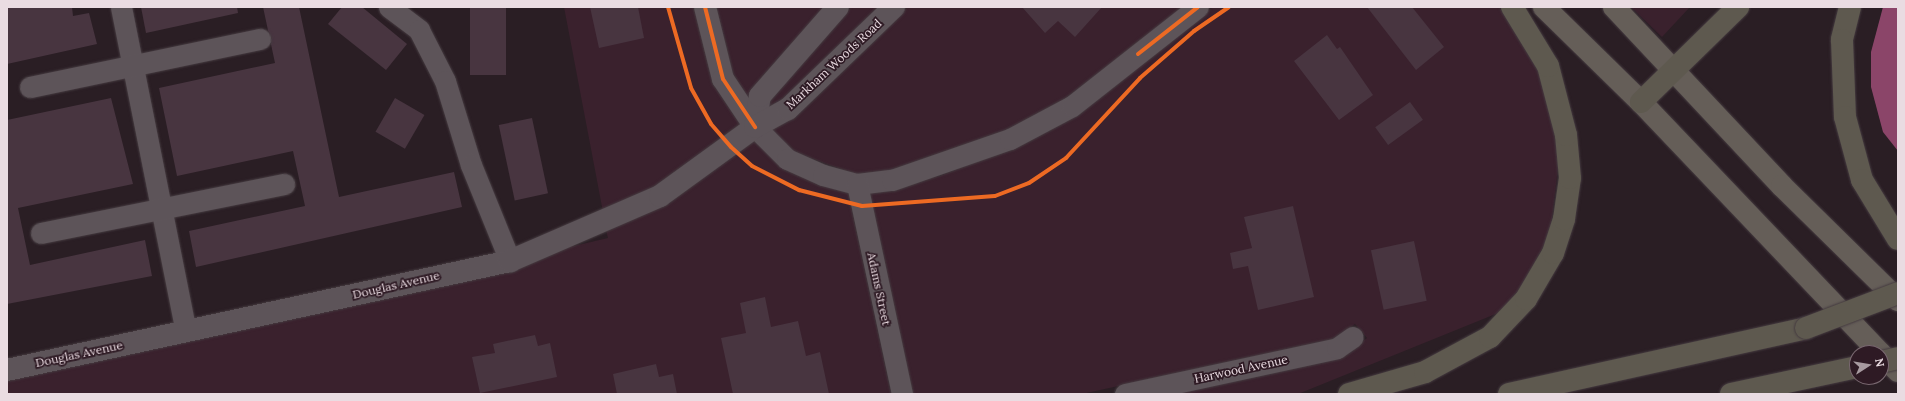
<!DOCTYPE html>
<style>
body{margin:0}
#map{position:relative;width:1905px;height:401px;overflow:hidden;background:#2a1e24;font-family:Lora,serif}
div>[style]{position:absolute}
.built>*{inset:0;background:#3a212d}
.water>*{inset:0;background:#8b4569}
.building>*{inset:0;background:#483540;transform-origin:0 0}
.roads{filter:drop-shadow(0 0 1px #453b40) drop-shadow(0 0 1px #453b40)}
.street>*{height:21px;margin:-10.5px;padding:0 10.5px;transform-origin:10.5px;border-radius:10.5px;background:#5d5459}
.secondary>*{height:22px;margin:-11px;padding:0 11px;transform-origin:11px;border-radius:11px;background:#5d5459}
.primary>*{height:22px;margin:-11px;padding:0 11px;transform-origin:11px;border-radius:11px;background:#655e58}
.highway>*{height:22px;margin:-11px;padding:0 11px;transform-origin:11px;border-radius:11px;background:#5e594f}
.bridges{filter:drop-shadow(0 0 1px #453b40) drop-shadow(0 0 1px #453b40)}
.highway-bridge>*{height:22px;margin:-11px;padding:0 11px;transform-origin:11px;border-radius:11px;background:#5e594f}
.cycleway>*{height:4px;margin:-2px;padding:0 2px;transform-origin:2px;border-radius:2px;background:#ed6a23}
span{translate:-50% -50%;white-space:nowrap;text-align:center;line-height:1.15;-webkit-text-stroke:3.5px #2e1a24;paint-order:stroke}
.street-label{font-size:12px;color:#eadce2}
.frame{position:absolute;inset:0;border:8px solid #eadce2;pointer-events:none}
.north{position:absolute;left:1849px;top:345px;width:40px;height:40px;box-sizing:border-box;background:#2e1a24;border:1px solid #796870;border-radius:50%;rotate:78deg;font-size:11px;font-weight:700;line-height:16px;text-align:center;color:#eadce2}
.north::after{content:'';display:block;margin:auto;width:14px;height:18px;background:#a79aa0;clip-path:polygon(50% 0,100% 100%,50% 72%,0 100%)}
</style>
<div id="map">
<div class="built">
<div style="clip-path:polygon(564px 7px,694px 7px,713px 81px,742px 125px,655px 188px,603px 212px)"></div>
<div style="clip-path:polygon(715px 7px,825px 7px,749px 99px,733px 75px)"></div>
<div style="clip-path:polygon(851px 7px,880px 7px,782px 102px,768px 109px,770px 99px)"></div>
<div style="clip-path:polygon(908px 7px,1183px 7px,1066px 98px,1006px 131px,891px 171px,858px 175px,794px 152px,771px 128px,796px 115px)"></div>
<div style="clip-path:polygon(1213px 7px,1499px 7px,1538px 70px,1552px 114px,1559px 159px,1550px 235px,1517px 294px,1503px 311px,1298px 394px,1169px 394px,1343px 355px,1367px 338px,1355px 324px,1333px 339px,1082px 394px,913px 394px,869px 192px,940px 176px,1014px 147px,1077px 113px)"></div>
<div style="clip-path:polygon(1631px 7px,1690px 7px,1662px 37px)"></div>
<div style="clip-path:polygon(754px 140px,848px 192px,891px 394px,7px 394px,7px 379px,608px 238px,606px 230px,667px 203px)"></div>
</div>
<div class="water">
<div style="clip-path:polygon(1883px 7px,1898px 7px,1898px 151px,1883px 132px,1871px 87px,1871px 52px)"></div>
</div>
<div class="building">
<div style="clip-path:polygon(7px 7px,72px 7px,73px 16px,89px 13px,97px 44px,7px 64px)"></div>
<div style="clip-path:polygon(141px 7px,237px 7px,238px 13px,146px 33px)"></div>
<div style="clip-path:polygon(263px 7px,299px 7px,339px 197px,454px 172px,462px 207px,196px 267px,189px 231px,305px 206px,293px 151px,177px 176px,159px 88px,275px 63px)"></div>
<div style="clip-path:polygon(342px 7px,362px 7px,407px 44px,386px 70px,328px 24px)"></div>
<div style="left:470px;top:7px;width:36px;height:68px"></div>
<div style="clip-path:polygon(590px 7px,638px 7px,644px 38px,599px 48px)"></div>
<div style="clip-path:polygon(1022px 7px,1102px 7px,1075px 37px,1058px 21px,1045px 33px)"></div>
<div style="clip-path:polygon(1367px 7px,1412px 7px,1444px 47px,1416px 70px)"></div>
<div style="clip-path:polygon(1327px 35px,1337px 49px,1340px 47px,1373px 95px,1339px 120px,1294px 61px)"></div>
<div style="clip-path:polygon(111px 98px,133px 184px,18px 208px,30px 265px,145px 240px,152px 276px,7px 304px,7px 120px)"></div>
<div style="left:395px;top:98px;width:34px;height:39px;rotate:30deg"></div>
<div style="left:1410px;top:102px;width:22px;height:43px;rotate:54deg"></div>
<div style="left:532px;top:118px;width:77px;height:34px;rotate:78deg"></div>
<div style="clip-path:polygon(1293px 206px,1314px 297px,1258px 310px,1248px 266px,1233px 269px,1230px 253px,1252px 248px,1244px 217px)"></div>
<div style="left:1414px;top:241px;width:61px;height:44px;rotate:78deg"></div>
<div style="clip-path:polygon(765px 297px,771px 327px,798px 321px,806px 356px,820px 352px,829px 394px,733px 394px,721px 338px,746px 333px,740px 303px)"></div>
<div style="clip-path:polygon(535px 335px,538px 346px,550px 343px,557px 377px,480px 393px,472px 357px,495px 353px,493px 344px)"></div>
<div style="clip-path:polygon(656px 364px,659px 377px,673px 374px,677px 394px,617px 394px,613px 374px)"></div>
</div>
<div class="roads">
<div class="street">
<div style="left:121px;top:7px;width:330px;rotate:78.7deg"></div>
<div style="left:389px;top:7px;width:38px;rotate:37deg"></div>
<div style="left:419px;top:30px;width:57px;rotate:63deg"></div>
<div style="left:445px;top:81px;width:88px;rotate:72.8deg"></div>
<div style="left:471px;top:165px;width:104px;rotate:67.9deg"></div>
<div style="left:30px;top:87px;width:235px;rotate:-11.8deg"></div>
<div style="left:755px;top:127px;width:45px;rotate:45deg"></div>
<div style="left:787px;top:159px;width:39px;rotate:24deg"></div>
<div style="left:823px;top:175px;width:35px;rotate:15deg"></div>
<div style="left:857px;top:184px;width:35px;rotate:-7deg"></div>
<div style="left:892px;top:180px;width:125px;rotate:-19.2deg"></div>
<div style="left:1010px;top:139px;width:70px;rotate:-28deg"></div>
<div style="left:1072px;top:106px;width:160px;rotate:-38.2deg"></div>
<div style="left:857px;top:184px;width:215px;rotate:77.9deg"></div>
<div style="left:41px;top:233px;width:248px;rotate:-11.4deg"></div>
<div style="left:1125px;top:394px;width:217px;rotate:-12.2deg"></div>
<div style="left:1337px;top:348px;width:19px;rotate:-35deg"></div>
</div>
<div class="secondary">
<div style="left:705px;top:7px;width:74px;rotate:76deg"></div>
<div style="left:723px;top:79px;width:58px;rotate:56.3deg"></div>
<div style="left:755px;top:127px;width:31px;rotate:-81deg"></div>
<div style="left:760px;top:96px;width:118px;rotate:-48.8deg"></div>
<div style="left:7px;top:370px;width:515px;rotate:-12.23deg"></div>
<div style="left:510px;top:261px;width:163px;rotate:-23.4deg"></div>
<div style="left:660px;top:196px;width:117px;rotate:-36deg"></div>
<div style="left:755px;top:127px;width:38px;rotate:-29deg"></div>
<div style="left:788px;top:109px;width:147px;rotate:-43.9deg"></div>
</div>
<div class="primary">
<div style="left:1544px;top:7px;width:136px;rotate:44.4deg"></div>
<div style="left:1641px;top:102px;width:347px;rotate:46.4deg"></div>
<div style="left:1614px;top:7px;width:245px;rotate:46.8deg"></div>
<div style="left:1782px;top:186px;width:163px;rotate:44.5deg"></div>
<div style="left:1881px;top:354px;width:24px;rotate:45deg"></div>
</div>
<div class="highway">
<div style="left:1850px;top:7px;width:34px;rotate:104deg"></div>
<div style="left:1842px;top:40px;width:77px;rotate:87.8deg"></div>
<div style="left:1845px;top:117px;width:65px;rotate:74.9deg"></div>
<div style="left:1862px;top:180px;width:69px;rotate:58.6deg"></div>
<div style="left:1641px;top:102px;width:136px;rotate:-44.4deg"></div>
<div style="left:1349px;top:394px;width:79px;rotate:-16.1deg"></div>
<div style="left:1425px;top:372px;width:74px;rotate:-28.3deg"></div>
<div style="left:1490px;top:337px;width:52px;rotate:-46.5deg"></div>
<div style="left:1526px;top:299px;width:53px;rotate:-59.6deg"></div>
<div style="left:1553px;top:253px;width:36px;rotate:-72deg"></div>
<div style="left:1564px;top:219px;width:41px;rotate:-81.7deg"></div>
<div style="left:1570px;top:178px;width:43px;rotate:-95.3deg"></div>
<div style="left:1566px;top:135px;width:71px;rotate:-104.6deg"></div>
<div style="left:1548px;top:66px;width:69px;rotate:-121.4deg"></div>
<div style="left:1509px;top:394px;width:304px;rotate:-12.5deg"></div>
<div style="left:1731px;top:394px;width:129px;rotate:-12.1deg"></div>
</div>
</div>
<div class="bridges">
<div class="highway-bridge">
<div style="left:1806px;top:328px;width:98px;rotate:-20.8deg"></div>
<div style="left:1881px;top:362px;width:17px;rotate:-13deg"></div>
</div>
</div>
<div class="cycleway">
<div style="left:668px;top:7px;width:84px;rotate:74.1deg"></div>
<div style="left:691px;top:88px;width:41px;rotate:60.9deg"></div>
<div style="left:711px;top:124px;width:30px;rotate:49deg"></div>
<div style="left:731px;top:147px;width:28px;rotate:42deg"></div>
<div style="left:752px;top:166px;width:53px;rotate:27.1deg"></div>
<div style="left:799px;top:190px;width:65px;rotate:14.3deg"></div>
<div style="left:862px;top:206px;width:133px;rotate:-4.3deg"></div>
<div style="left:995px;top:196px;width:36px;rotate:-21deg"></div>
<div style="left:1029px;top:183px;width:45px;rotate:-34deg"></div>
<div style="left:1066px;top:158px;width:109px;rotate:-47.2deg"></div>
<div style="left:1140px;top:78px;width:72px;rotate:-41deg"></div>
<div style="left:1194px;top:31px;width:42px;rotate:-34.4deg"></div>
<div style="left:705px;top:7px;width:74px;rotate:76deg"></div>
<div style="left:723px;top:79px;width:58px;rotate:56.3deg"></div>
<div style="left:1138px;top:54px;width:76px;rotate:-38.1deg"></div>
</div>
<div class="street-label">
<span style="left:834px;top:64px;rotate:-43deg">Markham Woods Road</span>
<span style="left:396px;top:285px;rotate:-13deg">Douglas Avenue</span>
<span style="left:879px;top:289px;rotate:78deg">Adams Street</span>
<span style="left:79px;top:354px;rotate:-12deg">Douglas Avenue</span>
<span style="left:1241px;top:369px;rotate:-12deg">Harwood Avenue</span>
</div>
<div class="frame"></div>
<div class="north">N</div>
</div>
